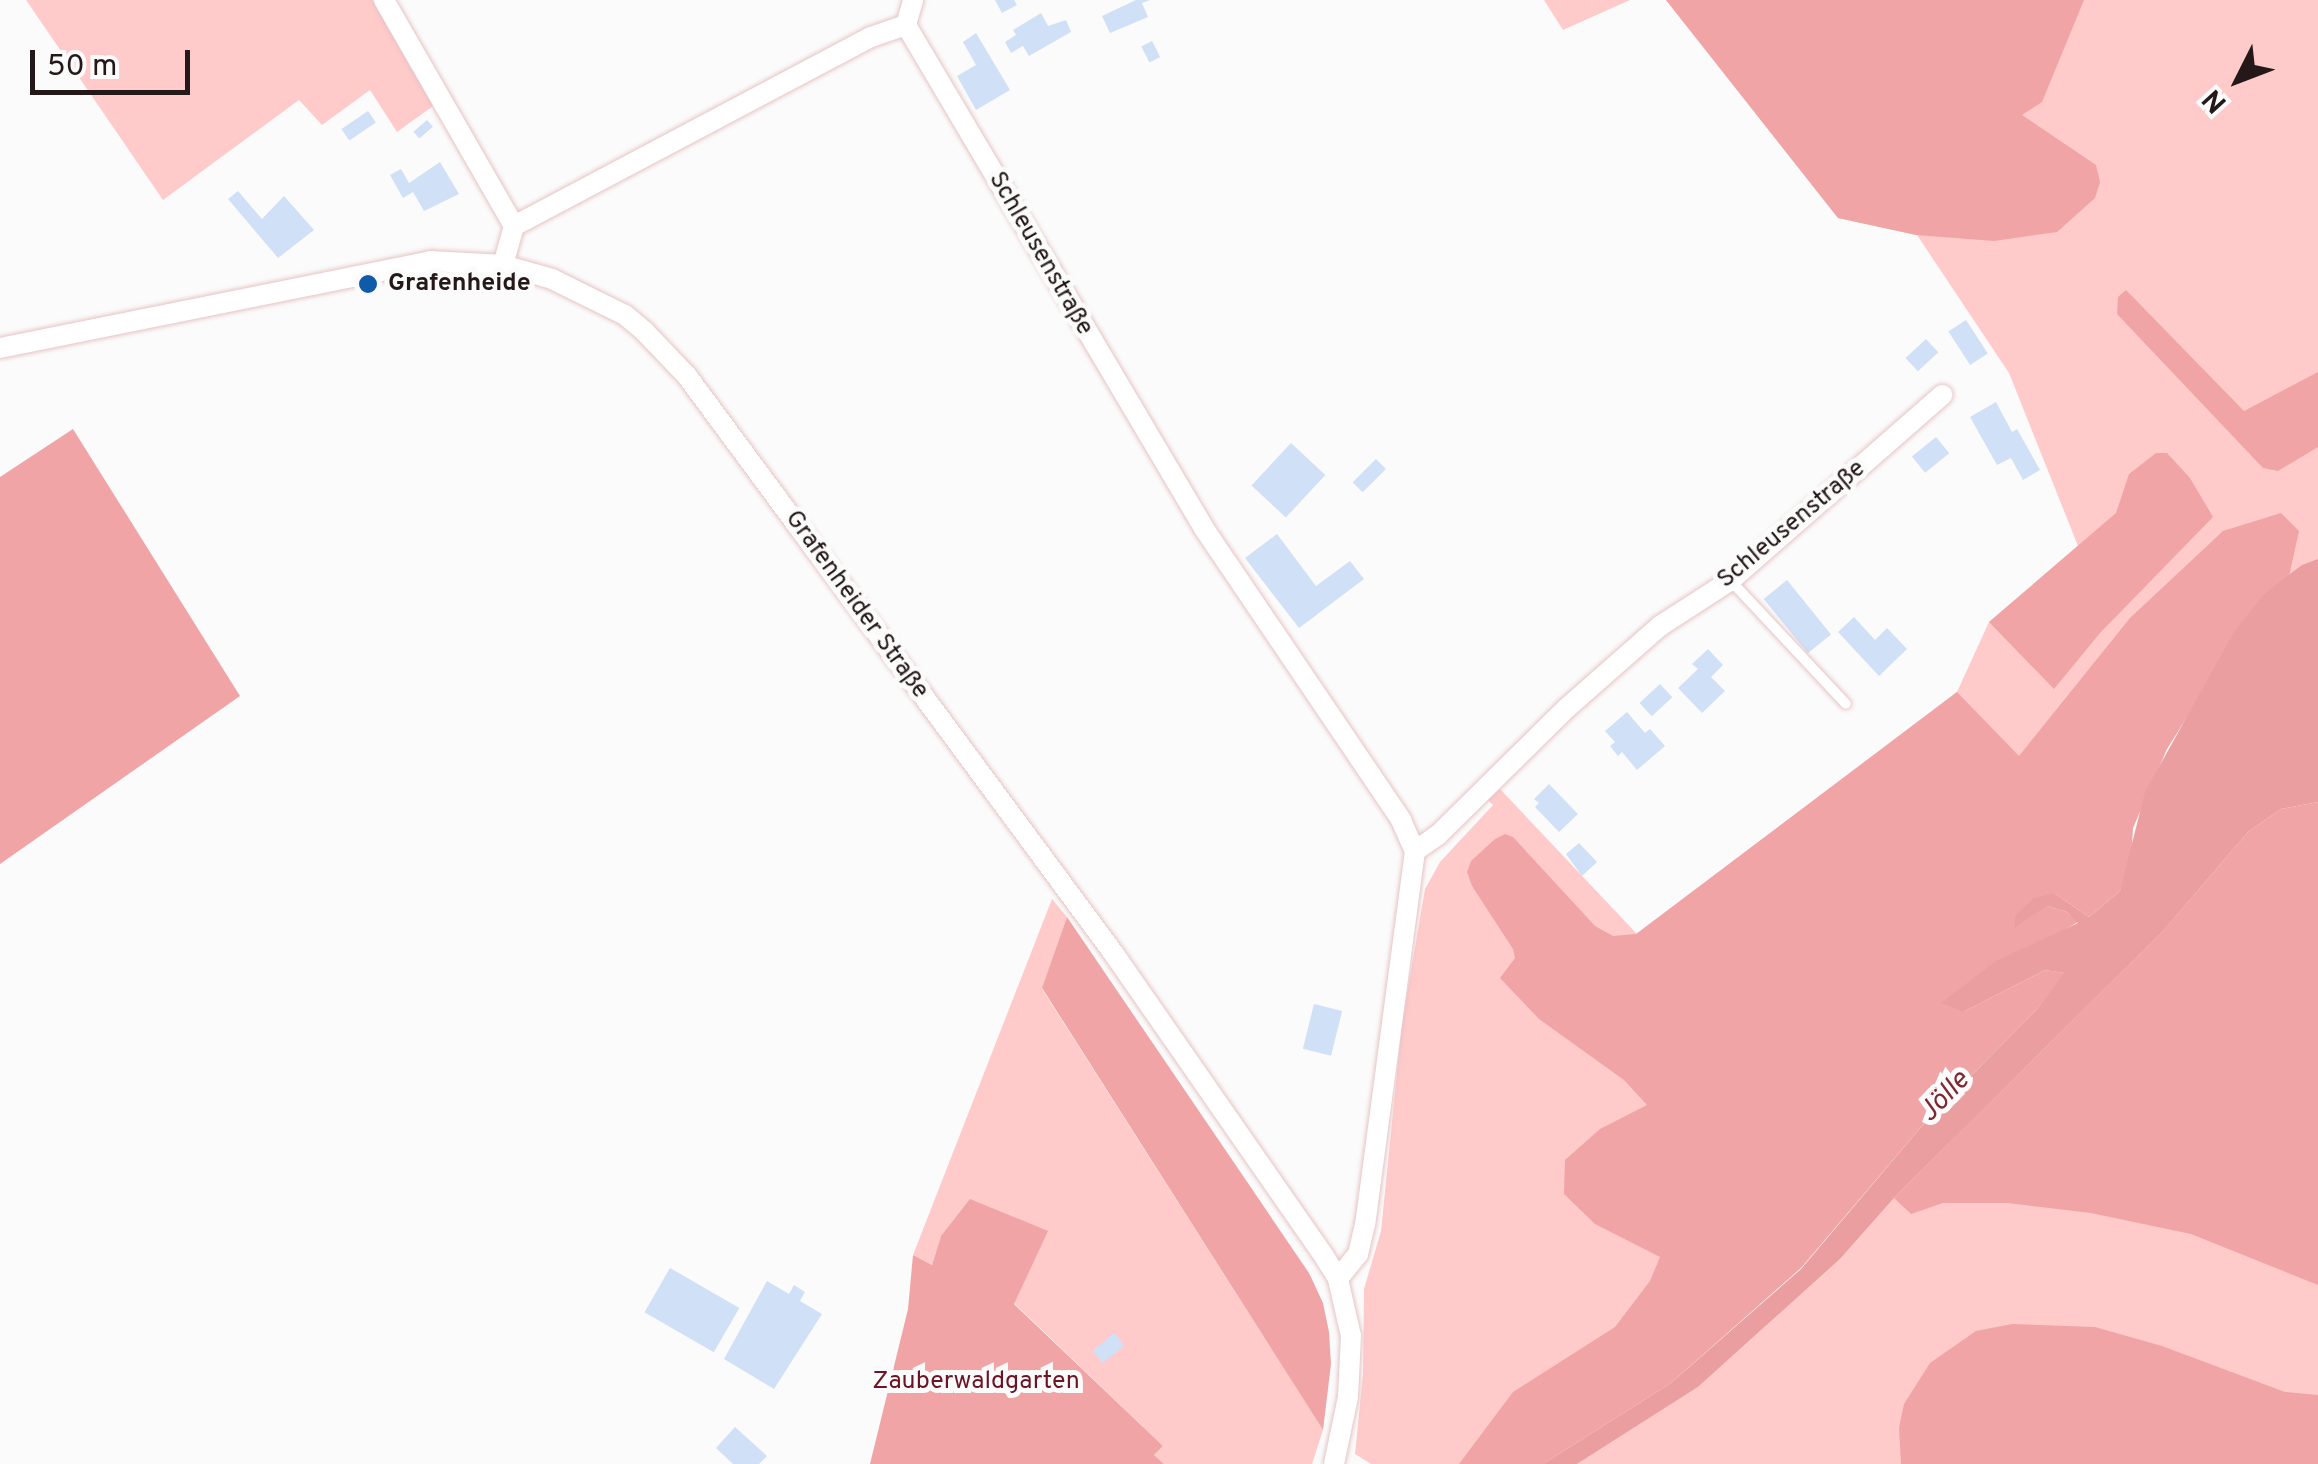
<!DOCTYPE html>
<meta charset="utf-8">
<style>
body{margin:0}
#map{position:relative;width:2318px;height:1464px;overflow:hidden;background:#fbfbfb;font-family:Overpass,sans-serif}
div>[style]{position:absolute}
.green>*{inset:0;background:#ffcaca}
.forest>*{inset:0;background:#f0a4a6}
.water>*{inset:0;background:#ea9ea0}
.building>*{inset:0;background:#cfe0f7;transform-origin:0 0}
.roads{filter:drop-shadow(0 0 2px #e7c3c3) drop-shadow(0 0 2px #e7c3c3)}
.service>*{height:10px;margin:-5px;padding:0 5px;transform-origin:5px;border-radius:5px;background:#fff}
.minor>*{height:20px;margin:-10px;padding:0 10px;transform-origin:10px;border-radius:10px;background:#fff}
.dots>*{width:28px;height:28px;translate:-50% -50%;box-sizing:border-box;border:5px solid #fbfbfb;border-radius:50%}
span{translate:-50% -50%;white-space:nowrap;text-align:center;line-height:1.15;-webkit-text-stroke:10px #fbfbfb;paint-order:stroke}
.street-label{font-size:25px;color:#251818}
.poi-label{font-size:25px;color:#251818;font-weight:700}
.left{translate:0 -50%;text-align:left}
.park-label{font-size:25px;color:#6c1423}
.water-label{font-size:28px;color:#7e2731;font-style:italic}
.north{position:absolute;left:2188px;top:30px;width:100px;height:100px;-webkit-text-stroke:8px #fbfbfb;paint-order:stroke;rotate:228deg;font-size:28px;font-weight:700;line-height:40px;text-align:center;color:#251818}
.north::after{content:'';display:block;margin:auto;width:35px;height:45px;background:#251818;clip-path:polygon(50% 0,100% 100%,50% 72%,0 100%)}
.scale{position:absolute;left:30px;top:50px;width:160px;height:45px;box-sizing:border-box;border:5px solid #251818;border-top:0;padding-left:12px;font-size:30px;line-height:35px;white-space:nowrap;color:#251818;-webkit-text-stroke:8px #fbfbfb;paint-order:stroke}
</style>
<div id="map">
<div class="green">
<div style="clip-path:polygon(26px 0,372px 0,433px 106px,397px 132px,370px 90px,322px 125px,299px 100px,163px 200px)"></div>
<div style="clip-path:polygon(1544px 0,1630px 0,1563px 30px)"></div>
<div style="clip-path:polygon(1666px 0,2318px 0,2318px 559px,2289px 576px,1562px 1450px,1543px 1464px,1371px 1464px,1355px 1454px,1363px 1374px,1364px 1289px,1381px 1231px,1402px 1024px,1425px 889px,1440px 862px,1493px 805px,1488px 800px,1500px 789px,1637px 934px,1957px 692px,1989px 622px,2078px 546px,2009px 373px,1917px 235px,1838px 218px)"></div>
<div style="clip-path:polygon(2318px 802px,2318px 1464px,1577px 1464px,1698px 1387px,1840px 1259px,1894px 1198px,2165px 929px,2222px 864px)"></div>
<div style="clip-path:polygon(1052px 899px,1067px 917px,1042px 989px,1323px 1430px,1312px 1464px,1164px 1464px,1154px 1455px,1163px 1446px,1014px 1303px,1047px 1231px,941px 1236px,932px 1265px,913px 1255px)"></div>
</div>
<div class="forest">
<div style="clip-path:polygon(1666px 0,2084px 0,2042px 102px,2022px 115px,2096px 165px,2100px 182px,2095px 198px,2057px 232px,1994px 241px,1916px 235px,1838px 218px)"></div>
<div style="clip-path:polygon(2126px 290px,2244px 411px,2318px 372px,2318px 447px,2278px 471px,2263px 468px,2117px 314px,2118px 297px)"></div>
<div style="clip-path:polygon(73px 429px,240px 696px,0 864px,0 477px)"></div>
<div style="clip-path:polygon(2156px 453px,2167px 453px,2190px 478px,2213px 517px,2100px 633px,2054px 689px,1989px 622px,2116px 513px,2129px 474px)"></div>
<div style="clip-path:polygon(2281px 513px,2299px 531px,2289px 576px,2265px 593px,2167px 749px,2133px 828px,2131px 859px,2120px 891px,2089px 917px,2054px 893px,2047px 906px,2067px 912px,2078px 922px,2043px 942px,1963px 1012px,2045px 970px,2065px 973px,2036px 1010px,1921px 1127px,1801px 1268px,1671px 1383px,1543px 1464px,1459px 1464px,1513px 1392px,1615px 1327px,1650px 1281px,1660px 1257px,1595px 1224px,1564px 1194px,1565px 1160px,1600px 1129px,1647px 1105px,1624px 1080px,1539px 1019px,1500px 978px,1515px 958px,1513px 949px,1472px 886px,1467px 872px,1471px 861px,1495px 839px,1505px 834px,1513px 837px,1595px 926px,1613px 936px,1636px 934px,1957px 692px,2019px 756px,2130px 618px,2223px 531px)"></div>
<div style="clip-path:polygon(2318px 802px,2318px 1285px,2191px 1234px,2091px 1213px,2008px 1203px,1943px 1203px,1911px 1214px,1894px 1198px,2165px 929px,2248px 832px,2281px 809px)"></div>
<div style="clip-path:polygon(1067px 917px,1309px 1273px,1323px 1303px,1329px 1332px,1331px 1364px,1323px 1430px,1042px 988px)"></div>
<div style="clip-path:polygon(970px 1199px,1048px 1231px,1014px 1304px,1163px 1446px,1154px 1455px,1164px 1464px,870px 1464px,908px 1309px,913px 1255px,932px 1265px,941px 1236px)"></div>
<div style="clip-path:polygon(2012px 1324px,2095px 1327px,2162px 1346px,2285px 1392px,2318px 1395px,2318px 1464px,1901px 1464px,1899px 1428px,1904px 1404px,1930px 1363px,1976px 1331px)"></div>
</div>
<div class="water">
<div style="clip-path:polygon(2318px 559px,2318px 802px,2281px 809px,2248px 832px,2165px 929px,1894px 1198px,1840px 1259px,1698px 1387px,1577px 1464px,1543px 1464px,1671px 1383px,1801px 1269px,1921px 1127px,2036px 1010px,2064px 973px,2045px 970px,1963px 1012px,1941px 1003px,1996px 961px,2078px 923px,2067px 912px,2047px 906px,2015px 927px,2015px 916px,2034px 898px,2054px 893px,2089px 917px,2120px 891px,2145px 792px,2234px 632px,2265px 593px,2302px 565px)"></div>
</div>
<div class="building">
<div style="clip-path:polygon(995px 0,1014px 0,1017px 5px,1002px 13px)"></div>
<div style="clip-path:polygon(1136px 0,1150px 0,1142px 3px,1148px 17px,1110px 33px,1102px 16px)"></div>
<div style="clip-path:polygon(1041px 13px,1048px 26px,1066px 20px,1071px 32px,1029px 56px,1023px 46px,1011px 53px,1005px 42px,1016px 35px,1013px 30px)"></div>
<div style="clip-path:polygon(976px 33px,1010px 90px,976px 110px,957px 76px,976px 65px,963px 42px)"></div>
<div style="left:1152px;top:41px;width:18px;height:12px;rotate:63deg"></div>
<div style="left:368px;top:111px;width:14px;height:32px;rotate:56deg"></div>
<div style="left:427px;top:120px;width:9px;height:18px;rotate:49deg"></div>
<div style="clip-path:polygon(440px 162px,459px 194px,424px 211px,413px 192px,403px 198px,390px 175px,401px 169px,409px 183px)"></div>
<div style="clip-path:polygon(238px 191px,262px 219px,284px 196px,314px 230px,278px 258px,228px 199px)"></div>
<div style="left:1966px;top:320px;width:40px;height:21px;rotate:57deg"></div>
<div style="left:1926px;top:339px;width:18px;height:28px;rotate:47deg"></div>
<div style="clip-path:polygon(1996px 402px,2012px 432px,2017px 429px,2040px 470px,2023px 480px,2011px 458px,1997px 465px,1970px 417px)"></div>
<div style="left:1936px;top:437px;width:21px;height:31px;rotate:51deg"></div>
<div style="left:1291px;top:443px;width:47px;height:58px;rotate:43deg"></div>
<div style="left:1376px;top:459px;width:14px;height:33px;rotate:45deg"></div>
<div style="clip-path:polygon(1277px 534px,1316px 586px,1350px 561px,1364px 579px,1299px 628px,1245px 558px)"></div>
<div style="left:1787px;top:580px;width:70px;height:30px;rotate:51deg"></div>
<div style="clip-path:polygon(1854px 617px,1875px 640px,1887px 628px,1907px 649px,1879px 676px,1838px 632px)"></div>
<div style="clip-path:polygon(1708px 649px,1723px 665px,1711px 677px,1725px 691px,1702px 713px,1678px 688px,1698px 669px,1692px 664px)"></div>
<div style="left:1660px;top:684px;width:18px;height:28px;rotate:47deg"></div>
<div style="clip-path:polygon(1627px 712px,1645px 733px,1650px 729px,1665px 746px,1637px 770px,1622px 752px,1618px 756px,1610px 746px,1615px 742px,1605px 731px)"></div>
<div style="clip-path:polygon(1549px 784px,1578px 814px,1559px 832px,1535px 807px,1539px 803px,1534px 799px)"></div>
<div style="clip-path:polygon(1579px 843px,1597px 862px,1582px 876px,1566px 854px)"></div>
<div style="left:1314px;top:1004px;width:29px;height:46px;rotate:14deg"></div>
<div style="left:670px;top:1268px;width:80px;height:51px;rotate:30deg"></div>
<div style="clip-path:polygon(767px 1281px,789px 1294px,794px 1285px,805px 1292px,800px 1301px,822px 1314px,774px 1389px,724px 1359px)"></div>
<div style="left:1114px;top:1333px;width:16px;height:28px;rotate:50deg"></div>
<div style="clip-path:polygon(735px 1427px,767px 1456px,759px 1464px,733px 1464px,716px 1448px)"></div>
</div>
<div class="roads">
<div class="service">
<div style="left:1731px;top:581px;width:168px;rotate:46.9deg"></div>
</div>
<div class="minor">
<div style="left:384px;top:0;width:261px;rotate:60.1deg"></div>
<div style="left:514px;top:226px;width:41px;rotate:105.8deg"></div>
<div style="left:906px;top:25px;width:587px;rotate:59.37deg"></div>
<div style="left:1205px;top:530px;width:350px;rotate:55.9deg"></div>
<div style="left:1401px;top:820px;width:34px;rotate:66deg"></div>
<div style="left:1415px;top:851px;width:376px;rotate:97.6deg"></div>
<div style="left:1365px;top:1224px;width:31px;rotate:103deg"></div>
<div style="left:1358px;top:1254px;width:32px;rotate:129deg"></div>
<div style="left:906px;top:25px;width:26px;rotate:-74deg"></div>
<div style="left:514px;top:226px;width:404px;rotate:-27.9deg"></div>
<div style="left:871px;top:37px;width:37px;rotate:-19deg"></div>
<div style="left:0;top:348px;width:439px;rotate:-11.4deg"></div>
<div style="left:430px;top:261px;width:73px;rotate:3.1deg"></div>
<div style="left:503px;top:265px;width:51px;rotate:15.9deg"></div>
<div style="left:552px;top:279px;width:81px;rotate:26.3deg"></div>
<div style="left:625px;top:315px;width:26px;rotate:40deg"></div>
<div style="left:645px;top:332px;width:61px;rotate:46.3deg"></div>
<div style="left:687px;top:376px;width:719px;rotate:53.54deg"></div>
<div style="left:1114px;top:954px;width:364px;rotate:55.2deg"></div>
<div style="left:1322px;top:1253px;width:31px;rotate:58deg"></div>
<div style="left:1338px;top:1279px;width:58px;rotate:77.2deg"></div>
<div style="left:1351px;top:1336px;width:61px;rotate:92.8deg"></div>
<div style="left:1348px;top:1397px;width:68px;rotate:101.8deg"></div>
<div style="left:1415px;top:851px;width:28px;rotate:-35deg"></div>
<div style="left:1438px;top:835px;width:182px;rotate:-44.6deg"></div>
<div style="left:1568px;top:707px;width:123px;rotate:-41.4deg"></div>
<div style="left:1660px;top:626px;width:85px;rotate:-32.9deg"></div>
<div style="left:1731px;top:580px;width:281px;rotate:-41.2deg"></div>
</div>
</div>
<div class="dots">
<div style="left:368px;top:284px;background:#0f5baa"></div>
</div>
<div class="street-label">
<span style="left:1040px;top:254px;rotate:60deg">Schleusenstraße</span>
<span style="left:1792px;top:525px;rotate:-40deg">Schleusenstraße</span>
<span style="left:856px;top:605px;rotate:54deg">Grafenheider Straße</span>
</div>
<div class="poi-label">
<span class="left" style="left:388px;top:284px">Grafenheide</span>
</div>
<div class="park-label">
<span style="left:976px;top:1382px">Zauberwaldgarten</span>
</div>
<div class="water-label">
<span style="left:1945px;top:1097px;rotate:-46deg">Jölle</span>
</div>
<div class="north">N</div>
<div class="scale">50 m</div>
</div>
